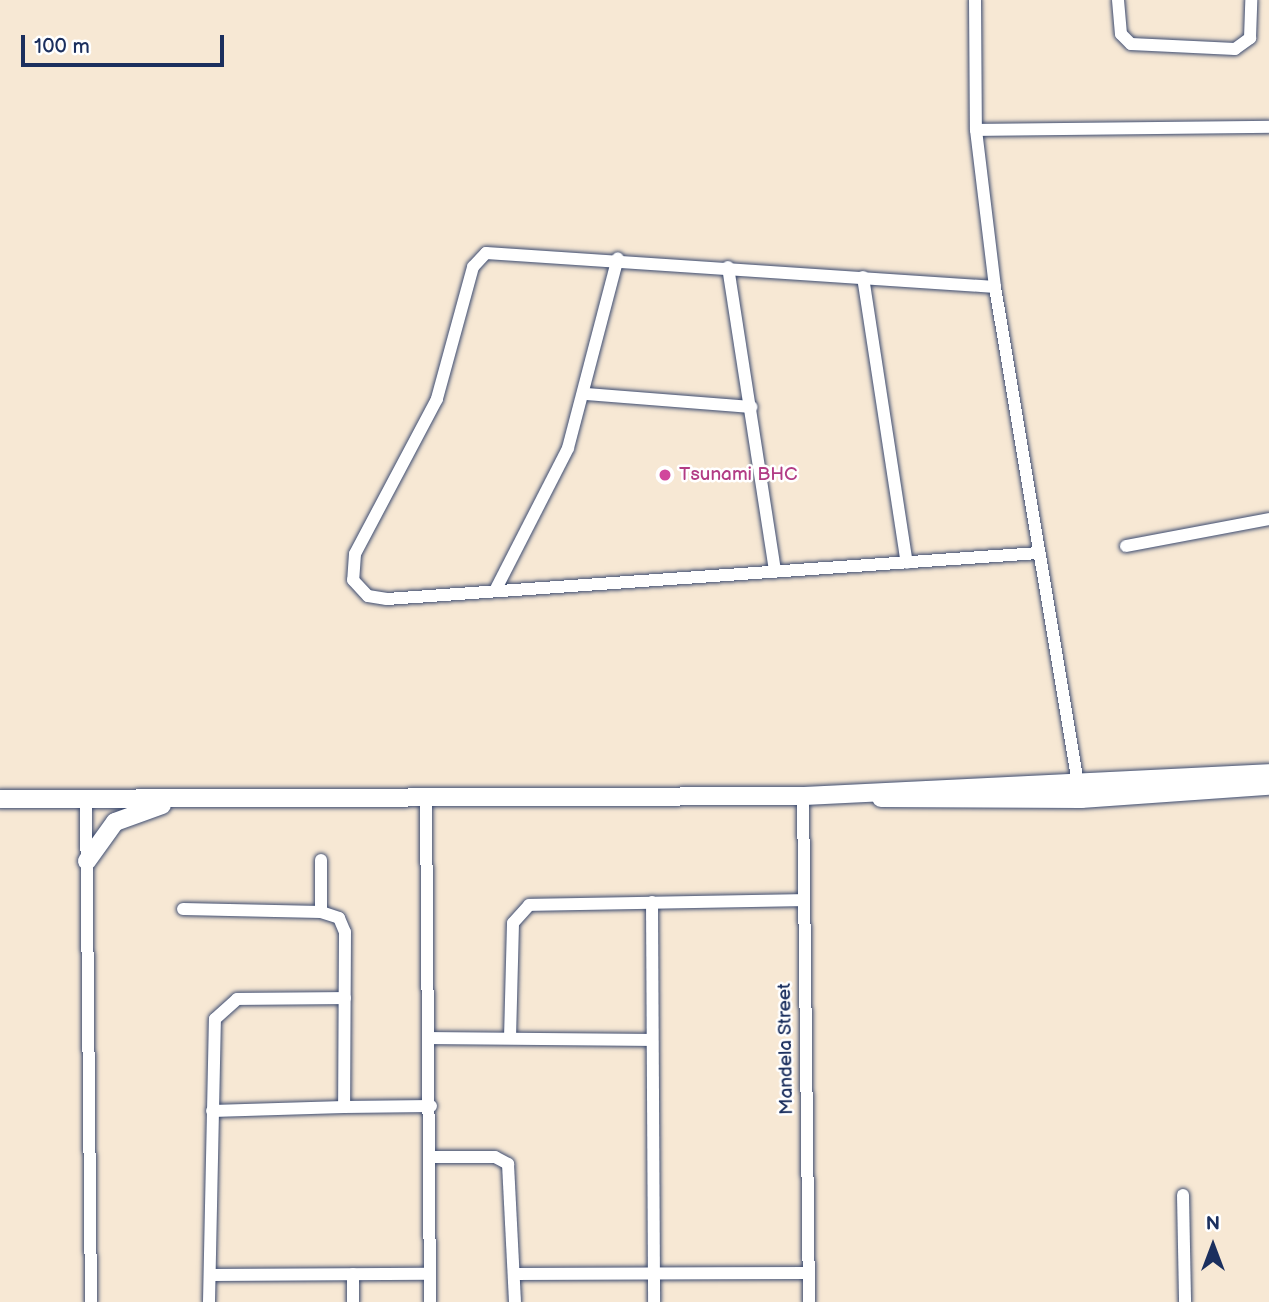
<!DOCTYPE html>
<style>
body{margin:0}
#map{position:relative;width:1269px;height:1302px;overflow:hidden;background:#f7e8d4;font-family:"Balsamiq Sans",sans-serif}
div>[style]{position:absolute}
.roads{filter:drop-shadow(0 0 2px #3c4b70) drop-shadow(0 0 2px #3c4b70)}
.street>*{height:12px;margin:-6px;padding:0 6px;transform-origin:6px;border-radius:6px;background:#fff}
.secondary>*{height:18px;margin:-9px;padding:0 9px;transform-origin:9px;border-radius:9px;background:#fff}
.dots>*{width:19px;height:19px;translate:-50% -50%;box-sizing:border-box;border:4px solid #fff;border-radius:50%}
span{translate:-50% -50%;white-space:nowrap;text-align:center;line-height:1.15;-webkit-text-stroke:5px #fff;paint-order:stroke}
.hotel-label{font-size:19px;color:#b23c85}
.left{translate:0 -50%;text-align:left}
.street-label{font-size:19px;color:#1b2f5e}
.north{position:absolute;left:1178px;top:1211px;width:70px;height:70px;-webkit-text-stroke:5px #fff;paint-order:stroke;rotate:0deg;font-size:19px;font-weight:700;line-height:28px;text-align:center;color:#1b2f5e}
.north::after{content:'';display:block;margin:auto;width:24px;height:32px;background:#1b2f5e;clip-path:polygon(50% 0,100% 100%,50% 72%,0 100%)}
.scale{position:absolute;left:21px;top:35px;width:203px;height:32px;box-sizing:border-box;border:4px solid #1b2f5e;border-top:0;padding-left:9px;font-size:21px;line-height:24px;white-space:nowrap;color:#1b2f5e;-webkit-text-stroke:5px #fff;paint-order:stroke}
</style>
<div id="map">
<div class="roads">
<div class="street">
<div style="left:975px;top:0;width:130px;rotate:89.6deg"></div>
<div style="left:976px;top:130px;width:158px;rotate:83.1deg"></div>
<div style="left:995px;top:287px;width:509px;rotate:80.5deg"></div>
<div style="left:1118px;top:0;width:34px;rotate:85deg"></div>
<div style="left:1121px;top:34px;width:14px;rotate:45deg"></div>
<div style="left:1131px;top:44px;width:104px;rotate:2.8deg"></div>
<div style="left:1235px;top:49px;width:19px;rotate:-36deg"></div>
<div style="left:1250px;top:38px;width:38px;rotate:-88deg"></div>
<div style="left:976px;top:130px;width:293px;rotate:-0.6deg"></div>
<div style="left:728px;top:267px;width:308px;rotate:81.2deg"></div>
<div style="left:863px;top:277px;width:289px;rotate:81.3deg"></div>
<div style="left:995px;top:287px;width:510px;rotate:-176.18deg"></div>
<div style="left:486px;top:253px;width:19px;rotate:133deg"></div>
<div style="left:473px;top:267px;width:137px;rotate:105.3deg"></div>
<div style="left:437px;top:399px;width:175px;rotate:117.9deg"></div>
<div style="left:355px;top:554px;width:26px;rotate:94deg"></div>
<div style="left:353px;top:580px;width:22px;rotate:47deg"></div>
<div style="left:368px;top:596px;width:19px;rotate:9deg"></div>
<div style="left:387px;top:599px;width:653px;rotate:-4.04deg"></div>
<div style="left:586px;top:394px;width:166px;rotate:4.5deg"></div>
<div style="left:1126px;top:546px;width:146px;rotate:-10.7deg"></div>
<div style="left:496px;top:589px;width:158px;rotate:-62.9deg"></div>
<div style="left:568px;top:448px;width:196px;rotate:-75.3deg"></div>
<div style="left:803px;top:796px;width:506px;rotate:89.32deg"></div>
<div style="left:86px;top:800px;width:502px;rotate:89.43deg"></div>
<div style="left:426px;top:801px;width:501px;rotate:89.54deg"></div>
<div style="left:321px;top:860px;width:52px;rotate:90deg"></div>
<div style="left:652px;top:902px;width:400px;rotate:89.7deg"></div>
<div style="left:183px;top:909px;width:138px;rotate:1.2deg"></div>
<div style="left:321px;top:912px;width:19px;rotate:18deg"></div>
<div style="left:339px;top:918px;width:15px;rotate:67deg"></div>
<div style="left:345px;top:932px;width:175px;rotate:90.3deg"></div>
<div style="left:344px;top:1107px;width:132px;rotate:178.3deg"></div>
<div style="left:430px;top:1038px;width:221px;rotate:0.5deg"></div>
<div style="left:510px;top:1038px;width:115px;rotate:-88.5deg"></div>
<div style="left:513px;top:923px;width:24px;rotate:-48deg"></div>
<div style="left:529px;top:905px;width:274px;rotate:-1deg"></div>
<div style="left:344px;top:1107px;width:87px;rotate:-0.7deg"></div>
<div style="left:432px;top:1157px;width:63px"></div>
<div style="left:495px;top:1157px;width:15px;rotate:28deg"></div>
<div style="left:508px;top:1164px;width:138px;rotate:87.1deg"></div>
<div style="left:1183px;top:1195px;width:107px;rotate:88.9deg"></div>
<div style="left:353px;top:1274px;width:28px;rotate:90deg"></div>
<div style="left:514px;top:1274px;width:295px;rotate:-0.2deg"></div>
<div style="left:210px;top:1275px;width:220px;rotate:-0.3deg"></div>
<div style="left:209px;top:1302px;width:283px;rotate:-88.8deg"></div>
<div style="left:215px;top:1019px;width:30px;rotate:-42deg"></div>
<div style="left:237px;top:999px;width:108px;rotate:-0.5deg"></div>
</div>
<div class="secondary">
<div style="left:881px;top:798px;width:200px;rotate:0.3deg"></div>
<div style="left:1081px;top:799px;width:188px;rotate:-4deg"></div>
<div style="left:0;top:799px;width:803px;rotate:-0.21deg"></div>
<div style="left:803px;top:796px;width:467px;rotate:-2.8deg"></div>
<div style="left:87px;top:861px;width:48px;rotate:-54.3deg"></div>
<div style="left:115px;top:822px;width:50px;rotate:-19.9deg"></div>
</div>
</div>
<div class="dots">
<div style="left:665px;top:475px;background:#d1479c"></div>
</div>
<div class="hotel-label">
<span class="left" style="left:679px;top:475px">Tsunami BHC</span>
</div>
<div class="street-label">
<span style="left:786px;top:1049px;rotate:-91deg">Mandela Street</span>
</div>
<div class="north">N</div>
<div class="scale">100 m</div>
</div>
